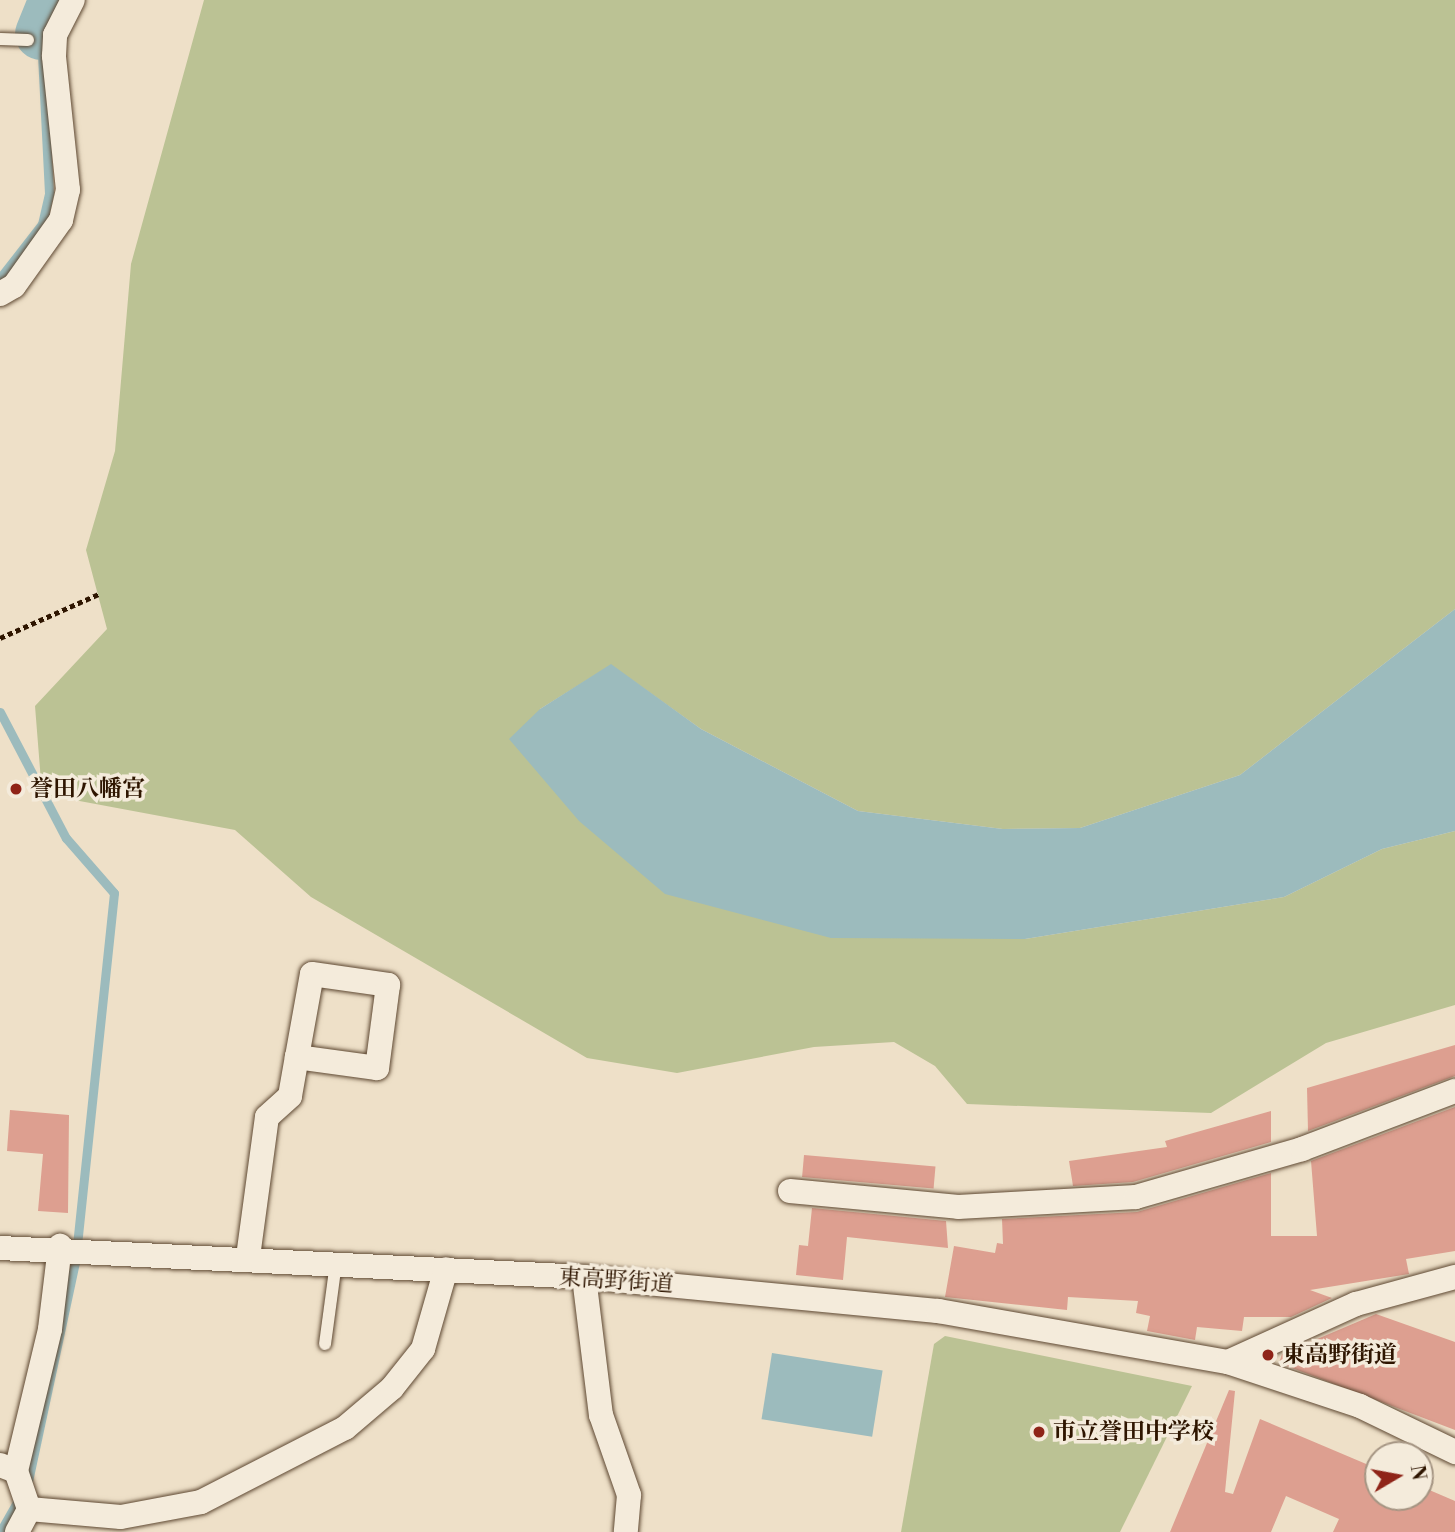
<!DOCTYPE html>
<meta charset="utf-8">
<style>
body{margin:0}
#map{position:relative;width:1455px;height:1532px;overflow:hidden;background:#eee0c8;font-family:"Libre Bodoni","Noto Serif JP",serif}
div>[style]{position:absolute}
.green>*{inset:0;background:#bbc294}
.water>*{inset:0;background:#9cbbbd;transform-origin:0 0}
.stream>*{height:9px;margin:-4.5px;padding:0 4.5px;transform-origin:4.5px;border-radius:4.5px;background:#9cbbbd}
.river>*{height:52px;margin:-26px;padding:0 26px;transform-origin:26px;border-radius:26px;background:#9cbbbd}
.building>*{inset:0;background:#dd9f90;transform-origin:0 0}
.path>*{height:4.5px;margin-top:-2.25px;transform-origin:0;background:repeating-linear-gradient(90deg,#2e1500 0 5px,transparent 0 8.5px)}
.roads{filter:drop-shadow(0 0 2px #5e4832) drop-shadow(0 0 2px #5e4832)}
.lane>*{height:12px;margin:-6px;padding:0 6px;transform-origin:6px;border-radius:6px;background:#f4ebdb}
.street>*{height:24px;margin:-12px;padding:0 12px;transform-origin:12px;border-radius:12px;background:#f4ebdb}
.dots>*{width:19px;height:19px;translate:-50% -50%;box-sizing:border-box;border:4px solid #f4ebdb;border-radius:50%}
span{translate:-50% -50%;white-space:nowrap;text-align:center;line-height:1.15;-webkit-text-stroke:7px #f4ebdb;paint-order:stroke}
.poi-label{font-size:23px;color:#2e1500;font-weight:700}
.left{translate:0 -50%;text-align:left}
.street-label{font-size:23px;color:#2e1500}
.north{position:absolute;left:1364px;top:1441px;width:70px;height:70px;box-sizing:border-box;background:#f4ebdb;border:2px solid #a59583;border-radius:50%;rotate:80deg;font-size:19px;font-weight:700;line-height:28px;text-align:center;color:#2e1500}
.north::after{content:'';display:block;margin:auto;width:24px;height:32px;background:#8f2418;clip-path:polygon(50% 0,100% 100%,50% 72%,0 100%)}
</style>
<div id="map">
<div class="green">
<div style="clip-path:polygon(204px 0,1455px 0,1455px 609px,1240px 775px,1080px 828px,1003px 829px,858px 811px,701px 729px,611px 665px,540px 709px,1025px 939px,1284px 897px,1382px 849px,1455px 831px,1455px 1005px,1326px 1043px,1211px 1113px,967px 1104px,935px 1066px,894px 1042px,814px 1047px,677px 1073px,587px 1058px,311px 897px,235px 830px,42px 794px,35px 706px,107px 629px,86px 550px,115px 451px,131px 264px)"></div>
<div style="clip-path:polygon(945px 1336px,1192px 1386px,1120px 1532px,901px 1532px,934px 1344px)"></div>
</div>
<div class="water">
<div style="clip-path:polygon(1455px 609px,1455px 831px,1382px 849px,1284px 897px,1025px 939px,831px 938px,665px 894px,579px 821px,509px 739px,540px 709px,611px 664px,701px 729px,858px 811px,1003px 829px,1080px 828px,1240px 775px)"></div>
<div style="left:772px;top:1353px;width:112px;height:67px;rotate:9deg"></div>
</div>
<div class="stream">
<div style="left:0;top:278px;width:68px;rotate:-52.1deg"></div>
<div style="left:42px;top:224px;width:32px;rotate:-77deg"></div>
<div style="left:49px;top:193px;width:159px;rotate:-92.9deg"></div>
<div style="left:0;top:712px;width:142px;rotate:62.4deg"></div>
<div style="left:66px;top:838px;width:73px;rotate:48.9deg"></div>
<div style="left:114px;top:893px;width:371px;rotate:96deg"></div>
<div style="left:75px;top:1262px;width:228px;rotate:102.1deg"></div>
<div style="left:0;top:1532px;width:40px;rotate:-60.3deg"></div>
</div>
<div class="river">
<div style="left:41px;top:34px;width:37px;rotate:-68deg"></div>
</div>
<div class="building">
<div style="clip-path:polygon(1455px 1045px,1455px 1076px,1308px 1131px,1307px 1088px)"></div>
<div style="clip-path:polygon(1455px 1107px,1455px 1251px,1406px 1259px,1409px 1274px,1310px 1290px,1332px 1298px,1291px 1317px,1244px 1317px,1242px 1331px,1197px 1327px,1195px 1340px,1147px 1331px,1150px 1316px,1136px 1313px,1138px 1301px,1068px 1297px,1067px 1310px,945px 1297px,954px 1246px,995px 1253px,997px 1243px,1003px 1244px,1002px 1219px,1137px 1212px,1271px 1173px,1271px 1236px,1317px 1236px,1311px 1161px)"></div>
<div style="clip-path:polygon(10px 1110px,69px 1115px,68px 1213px,38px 1211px,43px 1154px,7px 1151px)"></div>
<div style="clip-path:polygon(1271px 1111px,1271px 1142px,1133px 1182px,1073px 1186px,1069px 1161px,1167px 1147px,1165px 1141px)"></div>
<div style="left:804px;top:1155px;width:132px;height:22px;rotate:5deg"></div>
<div style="clip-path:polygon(812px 1208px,946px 1221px,948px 1248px,847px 1237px,843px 1280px,796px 1275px,799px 1245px,808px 1246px)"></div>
<div style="clip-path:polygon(1376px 1314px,1455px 1342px,1455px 1430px,1279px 1363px,1282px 1354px)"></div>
<div style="clip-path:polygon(1229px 1390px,1235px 1391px,1225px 1492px,1233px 1494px,1260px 1419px,1378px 1469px,1378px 1497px,1420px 1497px,1420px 1486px,1455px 1501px,1455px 1532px,1333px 1532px,1339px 1519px,1286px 1496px,1271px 1532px,1170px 1532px)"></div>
</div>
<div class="path">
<div style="left:0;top:638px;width:108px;rotate:-24deg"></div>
</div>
<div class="roads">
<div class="lane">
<div style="left:0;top:39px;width:28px;rotate:2deg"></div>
<div style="left:325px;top:1344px;width:82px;rotate:-82.3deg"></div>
</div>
<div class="street">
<div style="left:0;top:294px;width:16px;rotate:-30deg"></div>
<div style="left:14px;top:286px;width:81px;rotate:-54.5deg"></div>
<div style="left:61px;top:220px;width:31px;rotate:-77deg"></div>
<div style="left:68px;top:190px;width:135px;rotate:-96deg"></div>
<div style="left:54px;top:56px;width:21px;rotate:-87deg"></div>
<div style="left:55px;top:35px;width:39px;rotate:-63deg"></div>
<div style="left:790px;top:1191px;width:169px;rotate:5.4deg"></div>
<div style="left:958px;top:1207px;width:178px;rotate:-3.2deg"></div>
<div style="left:1136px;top:1197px;width:173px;rotate:-16.1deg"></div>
<div style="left:1302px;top:1149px;width:164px;rotate:-20.8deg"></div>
<div style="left:0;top:1248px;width:585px;rotate:2.84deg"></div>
<div style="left:584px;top:1277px;width:356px;rotate:5.5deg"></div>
<div style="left:938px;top:1311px;width:294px;rotate:10deg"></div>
<div style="left:1228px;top:1362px;width:139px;rotate:18.4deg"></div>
<div style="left:1360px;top:1406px;width:106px;rotate:25.8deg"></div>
<div style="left:248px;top:1257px;width:141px;rotate:-82.3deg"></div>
<div style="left:267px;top:1117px;width:31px;rotate:-42deg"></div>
<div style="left:290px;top:1096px;width:40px;rotate:-80deg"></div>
<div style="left:297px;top:1057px;width:84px;rotate:-79.8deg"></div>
<div style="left:312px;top:974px;width:77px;rotate:8.2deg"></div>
<div style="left:388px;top:985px;width:84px;rotate:97.5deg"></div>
<div style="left:377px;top:1068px;width:81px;rotate:-172.2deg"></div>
<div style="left:584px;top:1277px;width:139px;rotate:83deg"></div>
<div style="left:601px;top:1415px;width:85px;rotate:70.7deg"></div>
<div style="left:629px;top:1495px;width:37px;rotate:95deg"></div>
<div style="left:1228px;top:1362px;width:141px;rotate:-24.4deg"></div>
<div style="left:1356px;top:1304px;width:103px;rotate:-15.3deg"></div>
<div style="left:0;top:1465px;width:17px;rotate:21deg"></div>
<div style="left:16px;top:1471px;width:40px;rotate:71.1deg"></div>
<div style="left:29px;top:1509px;width:92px;rotate:5deg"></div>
<div style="left:121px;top:1517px;width:81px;rotate:-10.6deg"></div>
<div style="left:201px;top:1502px;width:162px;rotate:-27.2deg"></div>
<div style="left:345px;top:1428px;width:62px;rotate:-40.4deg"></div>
<div style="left:392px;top:1388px;width:50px;rotate:-51.5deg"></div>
<div style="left:423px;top:1349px;width:83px;rotate:-74deg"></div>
<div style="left:16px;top:1471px;width:146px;rotate:-76.5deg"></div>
<div style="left:50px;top:1329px;width:84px;rotate:-83.1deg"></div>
<div style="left:17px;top:1532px;width:26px;rotate:-62deg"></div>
</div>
</div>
<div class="dots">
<div style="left:16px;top:789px;background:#8f2418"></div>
<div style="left:1268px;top:1355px;background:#8f2418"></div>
<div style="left:1039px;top:1432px;background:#8f2418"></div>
</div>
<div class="poi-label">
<span class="left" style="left:30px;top:789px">誉田八幡宮</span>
<span class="left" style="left:1282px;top:1355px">東高野街道</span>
<span class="left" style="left:1053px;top:1432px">市立誉田中学校</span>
</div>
<div class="street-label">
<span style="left:616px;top:1281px;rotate:4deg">東高野街道</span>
</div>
<div class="north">N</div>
</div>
